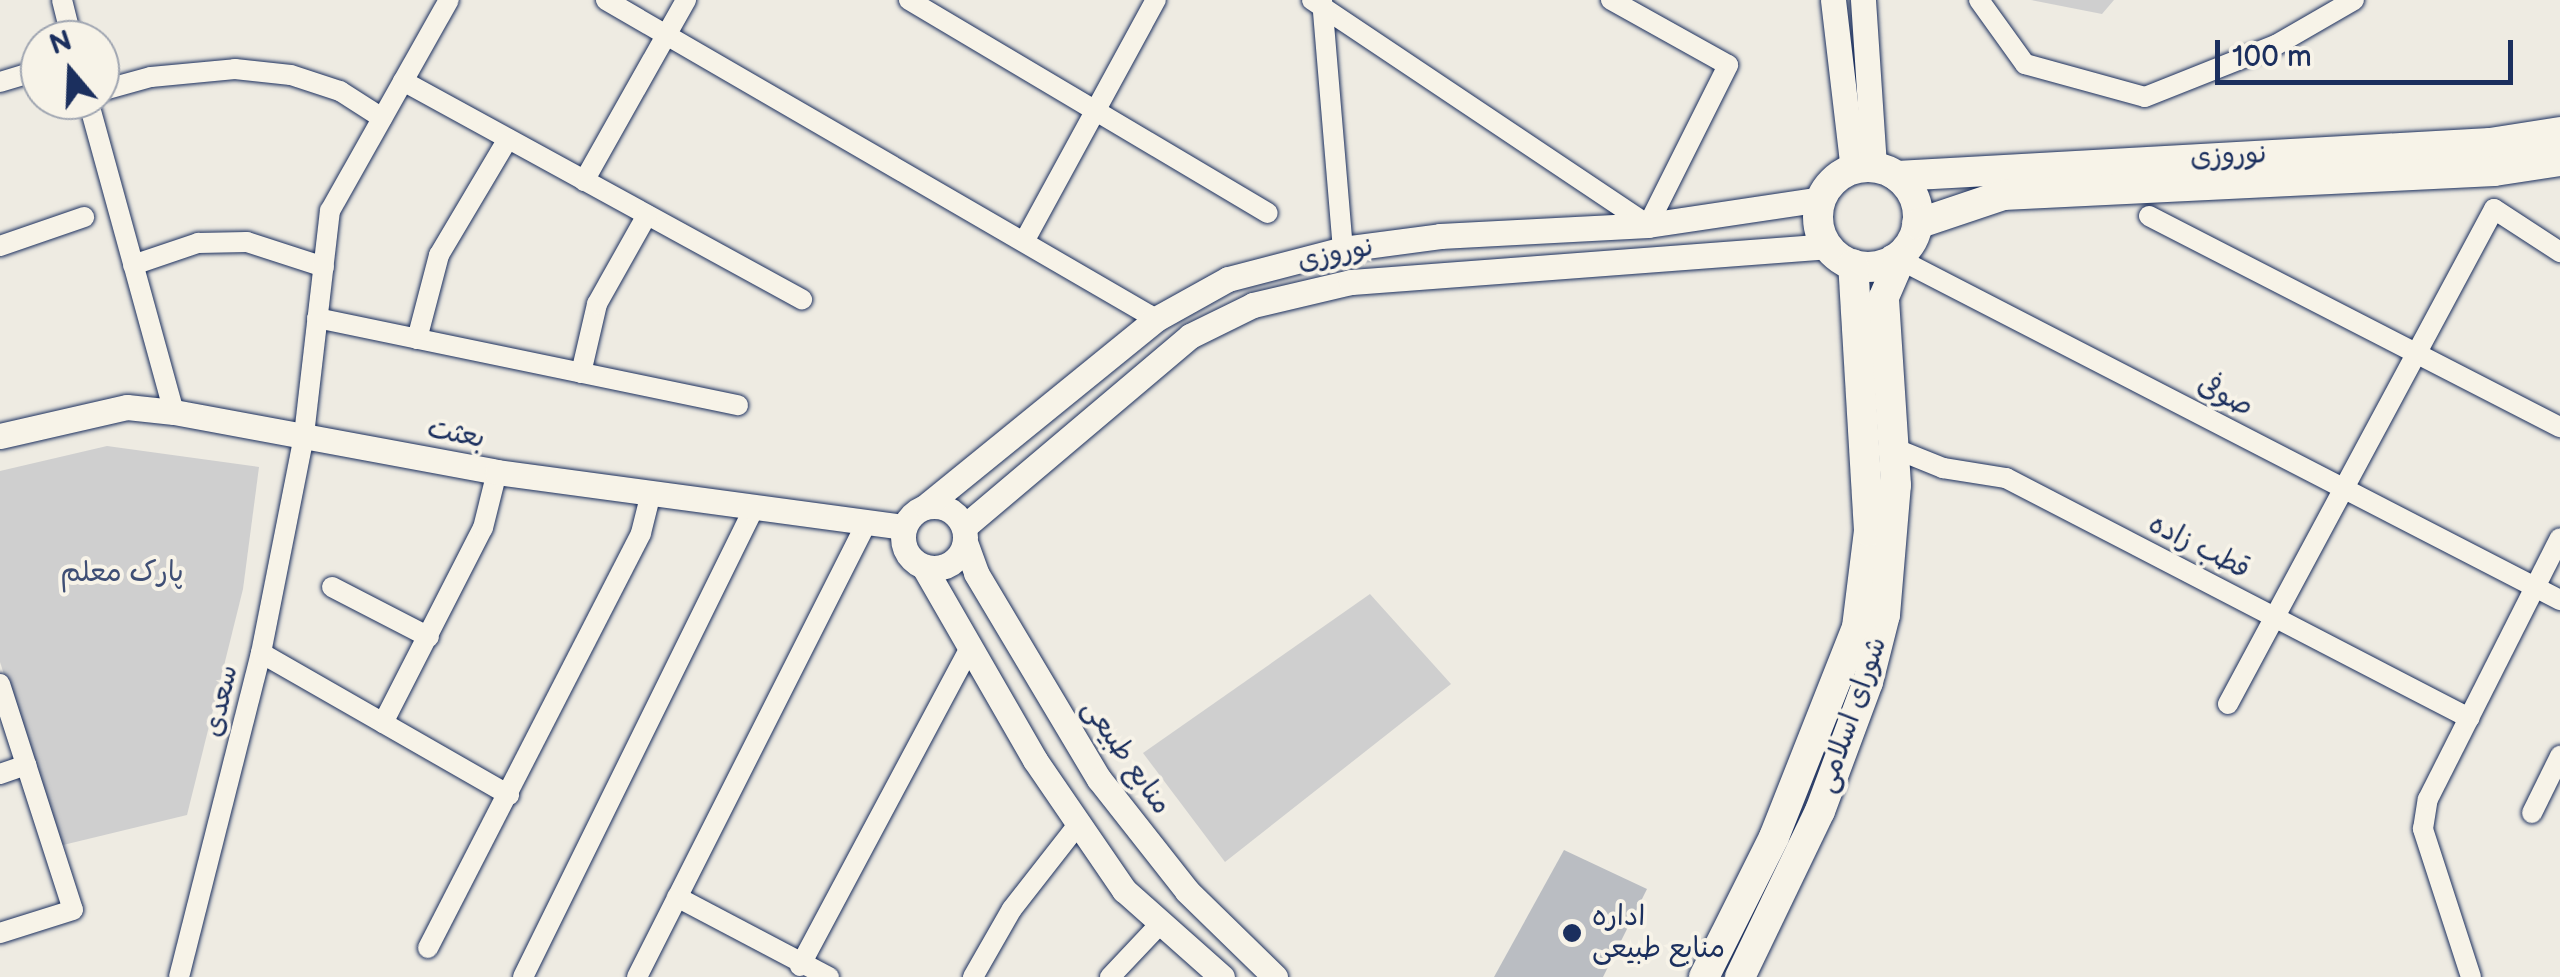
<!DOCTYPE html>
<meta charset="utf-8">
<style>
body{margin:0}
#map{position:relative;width:2560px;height:977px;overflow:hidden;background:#eeebe2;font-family:"Balsamiq Sans","Playpen Sans Arabic",sans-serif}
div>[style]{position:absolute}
.green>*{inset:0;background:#cfcfcf}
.building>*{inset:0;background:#babdc2}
.roads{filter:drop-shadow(0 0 2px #1b2f5e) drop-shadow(0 0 2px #1b2f5e)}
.minor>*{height:20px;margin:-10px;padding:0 10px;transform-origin:10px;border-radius:10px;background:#f7f3e8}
.tertiary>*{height:25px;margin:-12.5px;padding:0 12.5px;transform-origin:12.5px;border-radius:12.5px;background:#f7f3e8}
.tertiary>.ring{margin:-12.5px;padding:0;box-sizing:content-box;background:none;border:25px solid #f7f3e8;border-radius:50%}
.secondary>*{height:30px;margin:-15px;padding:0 15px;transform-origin:15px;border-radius:15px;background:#f7f3e8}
.secondary>.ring{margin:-15px;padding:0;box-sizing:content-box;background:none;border:30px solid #f7f3e8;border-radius:50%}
.dots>*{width:28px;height:28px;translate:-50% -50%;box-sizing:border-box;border:5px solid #f7f3e8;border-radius:50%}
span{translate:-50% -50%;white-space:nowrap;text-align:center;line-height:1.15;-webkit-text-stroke:8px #f7f3e8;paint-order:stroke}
.street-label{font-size:28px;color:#1b2f5e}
.park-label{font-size:28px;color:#3f4f75}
.poi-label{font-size:28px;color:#1b2f5e}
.left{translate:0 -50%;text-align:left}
.north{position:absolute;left:20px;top:20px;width:100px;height:100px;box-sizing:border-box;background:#f7f3e8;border:2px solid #9fa5b1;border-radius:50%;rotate:341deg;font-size:28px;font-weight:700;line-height:40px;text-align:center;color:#1b2f5e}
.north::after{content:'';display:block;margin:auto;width:35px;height:45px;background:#1b2f5e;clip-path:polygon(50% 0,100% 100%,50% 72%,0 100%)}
.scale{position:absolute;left:2215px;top:40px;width:298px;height:45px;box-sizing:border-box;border:5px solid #1b2f5e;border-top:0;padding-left:12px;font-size:30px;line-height:35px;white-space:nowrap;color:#1b2f5e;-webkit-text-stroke:8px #f7f3e8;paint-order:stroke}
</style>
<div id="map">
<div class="green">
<div style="clip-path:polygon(2031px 0,2114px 0,2102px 14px)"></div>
<div style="clip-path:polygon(107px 446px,259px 467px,243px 589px,187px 815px,59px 846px,0 662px,0 471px)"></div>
<div style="clip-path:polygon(1370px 594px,1451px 684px,1225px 862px,1143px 753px)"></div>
</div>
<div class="building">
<div style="clip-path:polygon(1564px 850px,1647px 889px,1603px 977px,1494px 977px)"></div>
</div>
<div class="roads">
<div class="minor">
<div style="left:62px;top:0;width:41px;rotate:76deg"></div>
<div style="left:606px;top:0;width:636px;rotate:30.11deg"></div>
<div style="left:909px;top:0;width:417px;rotate:30.7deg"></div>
<div style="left:1312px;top:0;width:404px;rotate:33.8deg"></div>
<div style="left:1648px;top:225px;width:179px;rotate:-63.4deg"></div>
<div style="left:1728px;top:65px;width:134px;rotate:-150.9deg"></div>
<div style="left:1322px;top:0;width:250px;rotate:85.2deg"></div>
<div style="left:1979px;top:0;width:79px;rotate:54.3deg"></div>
<div style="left:2025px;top:64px;width:124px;rotate:15.4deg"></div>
<div style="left:2145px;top:97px;width:141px;rotate:-21.7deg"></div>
<div style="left:2276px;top:45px;width:90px;rotate:-30deg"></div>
<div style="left:403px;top:81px;width:455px;rotate:28.7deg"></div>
<div style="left:0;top:82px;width:42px;rotate:-16.7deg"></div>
<div style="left:100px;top:91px;width:53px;rotate:-15.4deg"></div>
<div style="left:151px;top:77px;width:84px;rotate:-5.4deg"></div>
<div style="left:235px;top:69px;width:56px;rotate:6.1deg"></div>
<div style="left:291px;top:75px;width:52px;rotate:18.1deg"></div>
<div style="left:340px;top:91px;width:50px;rotate:32.7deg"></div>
<div style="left:88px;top:100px;width:324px;rotate:74.6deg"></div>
<div style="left:584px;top:181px;width:208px;rotate:-60.6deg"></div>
<div style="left:2149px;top:216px;width:462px;rotate:27.2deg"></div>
<div style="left:1026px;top:238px;width:271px;rotate:-61.4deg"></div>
<div style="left:0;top:246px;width:89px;rotate:-19deg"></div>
<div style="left:1891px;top:255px;width:753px;rotate:27.28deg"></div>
<div style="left:133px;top:265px;width:69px;rotate:-18.7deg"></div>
<div style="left:198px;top:243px;width:49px;rotate:-1.2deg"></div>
<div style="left:247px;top:242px;width:81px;rotate:18deg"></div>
<div style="left:317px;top:318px;width:430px;rotate:11.7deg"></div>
<div style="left:417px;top:339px;width:87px;rotate:-75.3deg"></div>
<div style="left:439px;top:255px;width:135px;rotate:-59.3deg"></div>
<div style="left:581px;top:373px;width:71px;rotate:-76.9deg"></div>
<div style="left:597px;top:304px;width:102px;rotate:-60.7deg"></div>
<div style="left:1896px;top:449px;width:51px;rotate:22deg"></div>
<div style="left:1943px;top:468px;width:64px;rotate:9deg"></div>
<div style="left:2006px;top:478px;width:522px;rotate:27.4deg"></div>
<div style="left:332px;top:587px;width:109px;rotate:27.3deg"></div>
<div style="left:261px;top:653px;width:286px;rotate:29.8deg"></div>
<div style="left:0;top:684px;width:237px;rotate:72.1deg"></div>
<div style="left:73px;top:910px;width:77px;rotate:162.5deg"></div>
<div style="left:2228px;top:704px;width:562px;rotate:-61.75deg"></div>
<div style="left:2494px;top:209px;width:79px;rotate:33.1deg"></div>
<div style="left:383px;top:723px;width:219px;rotate:-62.9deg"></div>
<div style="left:483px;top:528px;width:58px;rotate:-76deg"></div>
<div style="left:0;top:774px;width:28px;rotate:-19deg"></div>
<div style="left:2532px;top:813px;width:64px;rotate:-63.8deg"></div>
<div style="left:677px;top:897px;width:172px;rotate:27.8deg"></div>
<div style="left:428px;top:948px;width:466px;rotate:-62.8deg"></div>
<div style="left:641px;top:533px;width:38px;rotate:-76deg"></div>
<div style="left:800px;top:966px;width:358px;rotate:-61.9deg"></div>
<div style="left:179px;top:977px;width:334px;rotate:-75.8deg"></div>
<div style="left:261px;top:653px;width:222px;rotate:-78.8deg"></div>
<div style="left:304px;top:435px;width:226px;rotate:-83.4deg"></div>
<div style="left:330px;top:211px;width:242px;rotate:-60.6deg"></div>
<div style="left:523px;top:977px;width:523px;rotate:-63.78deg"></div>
<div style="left:637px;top:977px;width:510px;rotate:-63.18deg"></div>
<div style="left:973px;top:977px;width:78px;rotate:-60.2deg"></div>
<div style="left:1012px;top:909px;width:110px;rotate:-52deg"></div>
<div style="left:1110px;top:977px;width:71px;rotate:-46.7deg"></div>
<div style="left:2471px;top:977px;width:156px;rotate:-108deg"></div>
<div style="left:2423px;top:829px;width:30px;rotate:-81deg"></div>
<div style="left:2428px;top:799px;width:292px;rotate:-63.2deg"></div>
</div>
<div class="tertiary">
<div style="left:1833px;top:0;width:170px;rotate:83.3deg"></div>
<div style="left:1863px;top:0;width:167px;rotate:86.2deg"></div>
<div style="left:0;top:436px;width:130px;rotate:-12.9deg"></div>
<div style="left:127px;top:407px;width:47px;rotate:6.1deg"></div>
<div style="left:174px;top:412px;width:329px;rotate:10.5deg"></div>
<div style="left:497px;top:472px;width:410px;rotate:7.7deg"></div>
<div class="ring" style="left:903px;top:506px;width:37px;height:37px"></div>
<div style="left:926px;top:506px;width:296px;rotate:-39.1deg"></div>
<div style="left:1156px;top:319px;width:82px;rotate:-29.1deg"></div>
<div style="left:1228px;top:279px;width:119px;rotate:-14.6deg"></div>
<div style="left:1343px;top:249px;width:98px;rotate:-7.6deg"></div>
<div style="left:1440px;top:236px;width:208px;rotate:-3deg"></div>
<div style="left:1648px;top:225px;width:175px;rotate:-8.5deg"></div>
<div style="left:964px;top:527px;width:296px;rotate:-40.2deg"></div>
<div style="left:1190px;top:336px;width:70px;rotate:-26.2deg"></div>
<div style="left:1253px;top:305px;width:101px;rotate:-13.2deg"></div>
<div style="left:1351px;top:282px;width:478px;rotate:-4.3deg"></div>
<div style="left:965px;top:542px;width:33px;rotate:70deg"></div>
<div style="left:976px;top:573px;width:240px;rotate:59.2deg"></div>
<div style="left:1099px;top:779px;width:142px;rotate:51.8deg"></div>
<div style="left:1187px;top:891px;width:123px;rotate:44.3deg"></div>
<div style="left:924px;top:567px;width:223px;rotate:60.1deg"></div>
<div style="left:1035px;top:760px;width:158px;rotate:55.6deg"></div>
<div style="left:1124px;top:890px;width:131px;rotate:41.6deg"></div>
</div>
<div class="secondary">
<div class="ring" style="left:1818px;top:167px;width:70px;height:70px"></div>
<div style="left:1897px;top:176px;width:594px;rotate:-3.19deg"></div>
<div style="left:2490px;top:143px;width:71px;rotate:-8.9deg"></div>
<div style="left:1917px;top:224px;width:91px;rotate:-18.6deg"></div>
<div style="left:2003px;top:195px;width:492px;rotate:-2.8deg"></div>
<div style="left:2494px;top:171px;width:67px;rotate:-8.6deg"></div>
<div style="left:1704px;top:977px;width:157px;rotate:-63.4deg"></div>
<div style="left:1774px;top:837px;width:226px;rotate:-68.4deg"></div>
<div style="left:1857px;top:627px;width:97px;rotate:-82.9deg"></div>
<div style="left:1869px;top:531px;width:267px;rotate:-93.4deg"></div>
<div style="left:1740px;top:977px;width:184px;rotate:-64.3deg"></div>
<div style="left:1820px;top:811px;width:138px;rotate:-69.6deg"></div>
<div style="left:1868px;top:682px;width:69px;rotate:-75.8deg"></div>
<div style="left:1885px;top:615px;width:130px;rotate:-85.2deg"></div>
<div style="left:1896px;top:485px;width:188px;rotate:-93.7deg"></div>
<div style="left:1884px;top:297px;width:40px;rotate:-66.6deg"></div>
</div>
</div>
<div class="dots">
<div style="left:1572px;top:933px;background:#1b2f5e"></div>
</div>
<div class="street-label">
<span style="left:2229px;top:156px;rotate:-3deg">نوروزی</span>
<span style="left:1336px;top:254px;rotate:-12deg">نوروزی</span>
<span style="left:2225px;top:396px;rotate:27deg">صوفی</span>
<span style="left:456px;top:434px;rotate:11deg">بعثت</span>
<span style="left:2199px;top:547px;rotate:27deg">قطب زاده</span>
<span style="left:221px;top:701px;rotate:-77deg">سعدی</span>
<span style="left:1852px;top:715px;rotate:-71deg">شورای اسلامی</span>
<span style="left:1126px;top:757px;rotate:55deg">منابع طبیعی</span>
</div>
<div class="park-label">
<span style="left:122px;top:573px">پارک معلم</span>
</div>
<div class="poi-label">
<span class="left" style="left:1592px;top:933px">اداره<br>منابع طبیعی</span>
</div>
<div class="north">N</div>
<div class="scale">100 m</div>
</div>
